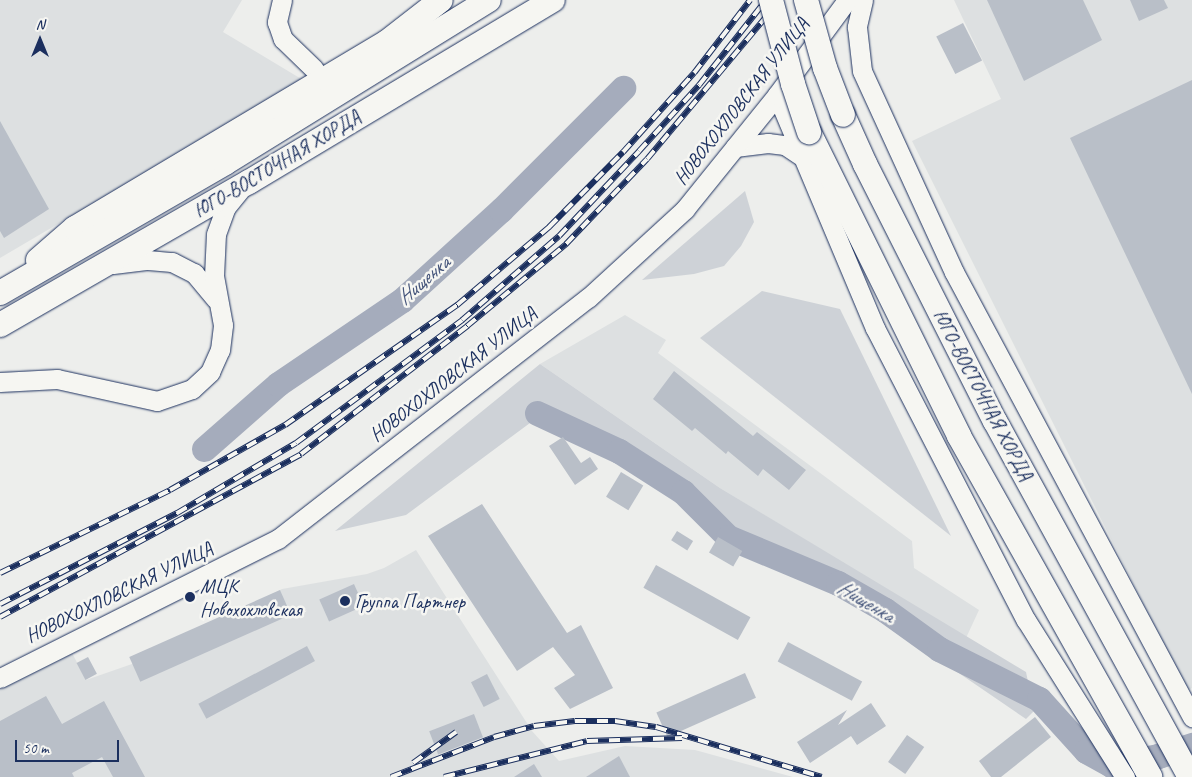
<!DOCTYPE html>
<meta charset="utf-8">
<style>
body{margin:0}
#map{position:relative;width:1192px;height:777px;overflow:hidden;background:#edeeec;font-family:Caveat,sans-serif}
div>[style]{position:absolute}
.built>*{inset:0;background:#dde0e1}
.green>*{inset:0;background:#ced2d7}
.river>*{height:25px;margin:-12.5px;padding:0 12.5px;transform-origin:12.5px;border-radius:12.5px;background:#a5acbc}
.building>*{inset:0;background:#b9bfc8;transform-origin:0 0}
.roads{filter:drop-shadow(0 0 1px #1b2f5e) drop-shadow(0 0 1px #1b2f5e)}
.minor>*{height:19px;margin:-9.5px;padding:0 9.5px;transform-origin:9.5px;border-radius:9.5px;background:#f6f6f2}
.major>*{height:24px;margin:-12px;padding:0 12px;transform-origin:12px;border-radius:12px;background:#f6f6f2}
.rail>*{height:5.5px;margin-top:-2.75px;transform-origin:0;background:repeating-linear-gradient(90deg,#f6f6f2 0 11px,#1b2f5e 0 22px);box-sizing:border-box;border-block:1px solid #1b2f5e}
.bridges{filter:drop-shadow(0 0 1px #1b2f5e) drop-shadow(0 0 1px #1b2f5e)}
.major-bridge>*{height:24px;margin:-12px;padding:0 12px;transform-origin:12px;border-radius:12px;background:#f6f6f2}
.dots>*{width:14px;height:14px;translate:-50% -50%;box-sizing:border-box;border:2px solid #f6f6f2;border-radius:50%}
span{translate:-50% -50%;white-space:nowrap;text-align:center;line-height:1.15;-webkit-text-stroke:5px #f6f6f2;paint-order:stroke}
.street-label{font-size:20px;color:#1b2f5e}
.poi-label{font-size:20px;color:#1b2f5e}
.left{translate:0 -50%;text-align:left}
.water-label{font-size:21px;color:#44547a;font-style:italic}
.north{position:absolute;left:15px;top:15px;width:50px;height:50px;-webkit-text-stroke:4px #f6f6f2;paint-order:stroke;rotate:0deg;font-size:14px;font-weight:700;line-height:20px;text-align:center;color:#1b2f5e}
.north::after{content:'';display:block;margin:auto;width:18px;height:22px;background:#1b2f5e;clip-path:polygon(50% 0,100% 100%,50% 72%,0 100%)}
.scale{position:absolute;left:15px;top:740px;width:104px;height:22px;box-sizing:border-box;border:2px solid #1b2f5e;border-top:0;padding-left:6px;font-size:15px;line-height:18px;white-space:nowrap;color:#1b2f5e;-webkit-text-stroke:4px #f6f6f2;paint-order:stroke}
</style>
<div id="map">
<div class="built">
<div style="clip-path:polygon(0 0,242px 0,223px 32px,303px 80px,0 258px)"></div>
<div style="clip-path:polygon(954px 0,1192px 0,1192px 688px,1187px 691px,912px 141px,1001px 99px)"></div>
<div style="clip-path:polygon(625px 315px,666px 340px,658px 353px,912px 541px,914px 568px,979px 610px,966px 638px,720px 488px,540px 364px)"></div>
<div style="clip-path:polygon(416px 550px,532px 731px,559px 761px,625px 746px,695px 750px,793px 777px,0 777px,0 683px,69px 647px,86px 680px,132px 664px,282px 589px,367px 574px,384px 568px)"></div>
</div>
<div class="green">
<div style="clip-path:polygon(745px 191px,754px 222px,741px 246px,724px 266px,694px 274px,642px 280px)"></div>
<div style="clip-path:polygon(762px 291px,840px 309px,951px 536px,700px 338px)"></div>
<div style="clip-path:polygon(540px 364px,720px 488px,1026px 672px,1034px 711px,1026px 719px,868px 611px,610px 458px,530px 423px,406px 515px,335px 531px)"></div>
</div>
<div class="river">
<div style="left:537px;top:413px;width:90px;rotate:24.9deg"></div>
<div style="left:619px;top:451px;width:76px;rotate:32.6deg"></div>
<div style="left:683px;top:492px;width:64px;rotate:45deg"></div>
<div style="left:728px;top:537px;width:119px;rotate:22.7deg"></div>
<div style="left:838px;top:583px;width:54px;rotate:29.9deg"></div>
<div style="left:885px;top:610px;width:67px;rotate:35.8deg"></div>
<div style="left:939px;top:649px;width:112px;rotate:26.6deg"></div>
<div style="left:1039px;top:699px;width:70px;rotate:47.9deg"></div>
<div style="left:1086px;top:751px;width:29px;rotate:29deg"></div>
<div style="left:1111px;top:765px;width:48px;rotate:-10.8deg"></div>
<div style="left:1158px;top:756px;width:36px;rotate:-18deg"></div>
<div style="left:204px;top:449px;width:98px;rotate:-41.3deg"></div>
<div style="left:278px;top:384px;width:150px;rotate:-34.1deg"></div>
<div style="left:402px;top:300px;width:134px;rotate:-42.3deg"></div>
<div style="left:501px;top:210px;width:173px;rotate:-45deg"></div>
</div>
<div class="building">
<div style="clip-path:polygon(987px 0,1083px 0,1102px 40px,1024px 81px)"></div>
<div style="clip-path:polygon(1130px 0,1164px 0,1168px 8px,1139px 21px)"></div>
<div style="left:963px;top:23px;width:42px;height:30px;rotate:63deg"></div>
<div style="clip-path:polygon(1192px 80px,1192px 394px,1070px 138px)"></div>
<div style="clip-path:polygon(0 121px,49px 209px,4px 238px,0 231px)"></div>
<div style="clip-path:polygon(674px 371px,753px 436px,757px 432px,806px 470px,789px 490px,763px 469px,758px 476px,728px 451px,726px 454px,695px 428px,692px 431px,653px 399px)"></div>
<div style="clip-path:polygon(563px 437px,581px 463px,590px 457px,598px 469px,575px 485px,549px 446px)"></div>
<div style="left:621px;top:472px;width:26px;height:29px;rotate:31deg"></div>
<div style="clip-path:polygon(482px 504px,567px 633px,581px 625px,613px 688px,570px 709px,554px 688px,575px 675px,553px 647px,517px 671px,428px 536px)"></div>
<div style="left:677px;top:531px;width:19px;height:11px;rotate:32deg"></div>
<div style="left:718px;top:537px;width:28px;height:18px;rotate:30deg"></div>
<div style="left:656px;top:565px;width:108px;height:26px;rotate:29deg"></div>
<div style="left:354px;top:584px;width:24px;height:38px;rotate:66deg"></div>
<div style="left:280px;top:590px;width:27px;height:165px;rotate:66deg"></div>
<div style="left:788px;top:642px;width:84px;height:22px;rotate:28deg"></div>
<div style="left:307px;top:646px;width:17px;height:123px;rotate:62deg"></div>
<div style="left:88px;top:657px;width:19px;height:13px;rotate:62deg"></div>
<div style="left:745px;top:673px;width:27px;height:97px;rotate:66deg"></div>
<div style="left:487px;top:674px;width:28px;height:18px;rotate:63deg"></div>
<div style="clip-path:polygon(46px 696px,62px 724px,104px 701px,145px 777px,113px 777px,102px 757px,72px 773px,74px 777px,0 777px,0 721px)"></div>
<div style="clip-path:polygon(871px 703px,886px 726px,857px 745px,851px 736px,810px 763px,797px 742px,847px 710px,838px 725px)"></div>
<div style="left:474px;top:714px;width:25px;height:48px;rotate:69deg"></div>
<div style="clip-path:polygon(1035px 717px,1051px 737px,1001px 777px,991px 777px,979px 761px)"></div>
<div style="left:907px;top:735px;width:21px;height:33px;rotate:35deg"></div>
<div style="clip-path:polygon(619px 756px,630px 777px,586px 777px)"></div>
<div style="clip-path:polygon(534px 764px,542px 777px,514px 777px)"></div>
</div>
<div class="roads">
<div class="minor">
<div style="left:282px;top:0;width:23px;rotate:103deg"></div>
<div style="left:277px;top:22px;width:18px;rotate:71deg"></div>
<div style="left:283px;top:39px;width:43px;rotate:44.1deg"></div>
<div style="left:863px;top:0;width:28px;rotate:103deg"></div>
<div style="left:857px;top:27px;width:44px;rotate:83.5deg"></div>
<div style="left:862px;top:71px;width:221px;rotate:65.4deg"></div>
<div style="left:954px;top:272px;width:505px;rotate:61.86deg"></div>
<div style="left:777px;top:95px;width:253px;rotate:67.2deg"></div>
<div style="left:875px;top:328px;width:329px;rotate:62.7deg"></div>
<div style="left:1026px;top:620px;width:186px;rotate:57.8deg"></div>
<div style="left:735px;top:147px;width:33px;rotate:-7deg"></div>
<div style="left:768px;top:143px;width:17px;rotate:7deg"></div>
<div style="left:785px;top:145px;width:18px;rotate:34deg"></div>
<div style="left:113px;top:264px;width:35px;rotate:-7deg"></div>
<div style="left:148px;top:260px;width:24px;rotate:5deg"></div>
<div style="left:172px;top:262px;width:25px;rotate:27deg"></div>
<div style="left:194px;top:273px;width:34px;rotate:50deg"></div>
<div style="left:0;top:382px;width:57px;rotate:-3deg"></div>
<div style="left:57px;top:379px;width:102px;rotate:12.4deg"></div>
<div style="left:157px;top:401px;width:37px;rotate:-19deg"></div>
<div style="left:192px;top:389px;width:25px;rotate:-43deg"></div>
<div style="left:210px;top:372px;width:24px;rotate:-66deg"></div>
<div style="left:220px;top:350px;width:25px;rotate:-83deg"></div>
<div style="left:223px;top:325px;width:50px;rotate:-100.4deg"></div>
<div style="left:214px;top:276px;width:42px;rotate:-87.3deg"></div>
<div style="left:216px;top:234px;width:29px;rotate:-70deg"></div>
<div style="left:226px;top:207px;width:21px;rotate:-51deg"></div>
<div style="left:0;top:678px;width:311px;rotate:-26.6deg"></div>
<div style="left:278px;top:539px;width:393px;rotate:-37.9deg"></div>
<div style="left:588px;top:298px;width:132px;rotate:-42.5deg"></div>
<div style="left:685px;top:209px;width:146px;rotate:-51.1deg"></div>
<div style="left:777px;top:95px;width:118px;rotate:-53.6deg"></div>
</div>
<div class="major">
<div style="left:843px;top:115px;width:54px;rotate:65.8deg"></div>
<div style="left:865px;top:164px;width:288px;rotate:63.2deg"></div>
<div style="left:995px;top:421px;width:406px;rotate:61.3deg"></div>
<div style="left:809px;top:132px;width:339px;rotate:63.7deg"></div>
<div style="left:959px;top:436px;width:391px;rotate:60.7deg"></div>
<div style="left:38px;top:260px;width:49px;rotate:-40.9deg"></div>
<div style="left:75px;top:228px;width:363px;rotate:-30.8deg"></div>
<div style="left:387px;top:42px;width:68px;rotate:-37.9deg"></div>
<div style="left:0;top:293px;width:260px;rotate:-30deg"></div>
<div style="left:225px;top:163px;width:310px;rotate:-31.7deg"></div>
<div style="left:0;top:325px;width:287px;rotate:-29.9deg"></div>
<div style="left:249px;top:182px;width:354px;rotate:-30.9deg"></div>
</div>
</div>
<div class="rail">
<div style="left:0;top:573px;width:189px;rotate:-26deg"></div>
<div style="left:170px;top:490px;width:132px;rotate:-29.5deg"></div>
<div style="left:285px;top:425px;width:210px;rotate:-34.9deg"></div>
<div style="left:457px;top:305px;width:121px;rotate:-40.3deg"></div>
<div style="left:549px;top:227px;width:105px;rotate:-45.4deg"></div>
<div style="left:623px;top:152px;width:106px;rotate:-48.1deg"></div>
<div style="left:694px;top:73px;width:92px;rotate:-52.5deg"></div>
<div style="left:0;top:604px;width:199px;rotate:-27.2deg"></div>
<div style="left:177px;top:513px;width:138px;rotate:-30.5deg"></div>
<div style="left:296px;top:443px;width:207px;rotate:-36.5deg"></div>
<div style="left:462px;top:320px;width:128px;rotate:-40.9deg"></div>
<div style="left:559px;top:236px;width:117px;rotate:-46.7deg"></div>
<div style="left:639px;top:151px;width:89px;rotate:-47.7deg"></div>
<div style="left:699px;top:85px;width:108px;rotate:-51.8deg"></div>
<div style="left:0;top:617px;width:342px;rotate:-28.4deg"></div>
<div style="left:301px;top:454px;width:210px;rotate:-37.6deg"></div>
<div style="left:467px;top:326px;width:129px;rotate:-39.6deg"></div>
<div style="left:566px;top:244px;width:117px;rotate:-46.4deg"></div>
<div style="left:647px;top:159px;width:207px;rotate:-50.1deg"></div>
<div style="left:413px;top:763px;width:53px;rotate:-35.8deg"></div>
<div style="left:391px;top:777px;width:110px;rotate:-21.2deg"></div>
<div style="left:494px;top:737px;width:41px;rotate:-15.4deg"></div>
<div style="left:534px;top:726px;width:41px;rotate:-7deg"></div>
<div style="left:575px;top:721px;width:40px"></div>
<div style="left:615px;top:721px;width:41px;rotate:8.3deg"></div>
<div style="left:656px;top:727px;width:173px;rotate:16.8deg"></div>
<div style="left:444px;top:777px;width:147px;rotate:-14.1deg"></div>
<div style="left:587px;top:741px;width:95px;rotate:-1.8deg"></div>
</div>
<div class="bridges">
<div class="major-bridge">
<div style="left:771px;top:0;width:87px;rotate:75.3deg"></div>
<div style="left:793px;top:84px;width:51px;rotate:71.6deg"></div>
<div style="left:806px;top:0;width:71px;rotate:74.4deg"></div>
<div style="left:825px;top:68px;width:50px;rotate:69deg"></div>
</div>
</div>
<div class="dots">
<div style="left:190px;top:597px;background:#1b2f5e"></div>
<div style="left:345px;top:601px;background:#1b2f5e"></div>
</div>
<div class="street-label">
<span style="left:741px;top:101px;rotate:-52deg">НОВОХОХЛОВСКАЯ УЛИЦА</span>
<span style="left:277px;top:164px;rotate:-31deg">ЮГО-ВОСТОЧНАЯ ХОРДА</span>
<span style="left:453px;top:374px;rotate:-38deg">НОВОХОХЛОВСКАЯ УЛИЦА</span>
<span style="left:983px;top:395px;rotate:62deg">ЮГО-ВОСТОЧНАЯ ХОРДА</span>
<span style="left:119px;top:592px;rotate:-26deg">НОВОХОХЛОВСКАЯ УЛИЦА</span>
</div>
<div class="poi-label">
<span class="left" style="left:200px;top:598px">МЦК<br>Новохохловская</span>
<span class="left" style="left:355px;top:601px">Группа Партнер</span>
</div>
<div class="water-label">
<span style="left:423px;top:280px;rotate:-41deg">Нищенка</span>
<span style="left:866px;top:601px;rotate:31deg">Нищенка</span>
</div>
<div class="north">N</div>
<div class="scale">50 m</div>
</div>
